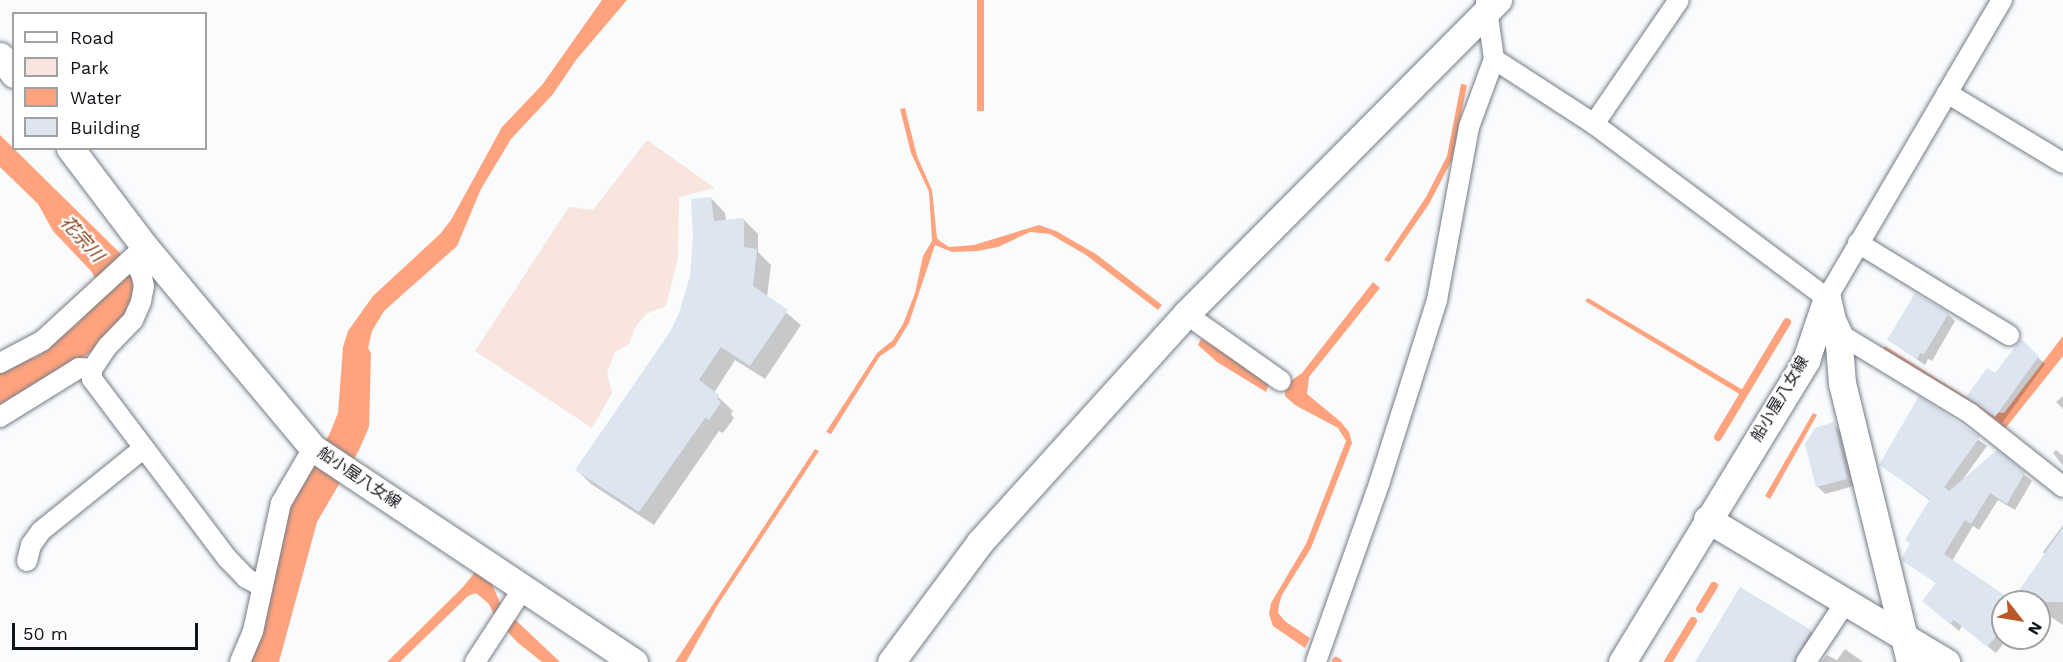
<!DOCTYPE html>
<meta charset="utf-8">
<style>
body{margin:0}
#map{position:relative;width:2063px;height:662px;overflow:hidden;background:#f9fbfd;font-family:"Work Sans","Noto Sans JP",sans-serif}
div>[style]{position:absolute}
.green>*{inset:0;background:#f7e5de}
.water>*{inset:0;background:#fea37d;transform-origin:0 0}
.shadow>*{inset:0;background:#0003}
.stream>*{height:8px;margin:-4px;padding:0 4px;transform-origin:4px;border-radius:4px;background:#fea37d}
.building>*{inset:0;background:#dde5f1}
.roads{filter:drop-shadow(0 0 2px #757c87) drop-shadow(0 0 2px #757c87)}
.street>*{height:20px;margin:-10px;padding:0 10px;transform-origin:10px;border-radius:10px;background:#fff}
.secondary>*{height:27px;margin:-13.5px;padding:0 13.5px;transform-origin:13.5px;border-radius:13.5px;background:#fff}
span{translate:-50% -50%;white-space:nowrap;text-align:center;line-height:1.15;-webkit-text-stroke:4.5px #fff;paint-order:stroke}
.street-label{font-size:16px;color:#101317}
.water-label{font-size:18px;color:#86360e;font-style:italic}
.legend{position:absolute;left:12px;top:12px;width:195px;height:138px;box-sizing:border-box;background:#fff;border:2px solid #9fa1a2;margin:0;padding:8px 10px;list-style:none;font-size:18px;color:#101317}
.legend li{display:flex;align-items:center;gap:12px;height:30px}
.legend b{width:30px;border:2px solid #9fa1a2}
.north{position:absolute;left:1991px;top:590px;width:60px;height:60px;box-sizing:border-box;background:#fff;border:2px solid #9fa1a2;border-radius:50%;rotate:121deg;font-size:16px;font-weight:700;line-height:24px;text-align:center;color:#101317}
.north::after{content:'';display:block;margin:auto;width:21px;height:27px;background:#bb5627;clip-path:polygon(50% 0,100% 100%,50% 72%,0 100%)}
.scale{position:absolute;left:12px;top:623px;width:186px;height:27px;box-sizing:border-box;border:3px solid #101317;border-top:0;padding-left:8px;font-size:18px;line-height:21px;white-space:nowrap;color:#101317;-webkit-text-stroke:4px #fff;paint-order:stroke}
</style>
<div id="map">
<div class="green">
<div style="clip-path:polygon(647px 140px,715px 188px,679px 197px,678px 258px,666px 306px,646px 314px,636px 326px,629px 344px,615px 352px,607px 372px,612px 393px,592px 428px,475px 351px,569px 207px,593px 210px)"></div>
</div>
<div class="water">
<div style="clip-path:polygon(602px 0,627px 0,576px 60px,553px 94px,511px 139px,481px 189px,457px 246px,384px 311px,372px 331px,368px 348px,371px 353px,369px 427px,359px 450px,317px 522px,279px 662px,248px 662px,290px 503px,329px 435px,338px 413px,343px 347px,348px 331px,373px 296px,440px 234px,451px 220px,502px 127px,542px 85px)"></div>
<div style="left:977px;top:0;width:7px;height:111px"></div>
<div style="clip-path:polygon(1461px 84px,1467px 85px,1452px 160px,1429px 204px,1389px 262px,1384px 260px,1426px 197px,1447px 156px)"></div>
<div style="clip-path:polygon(905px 108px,917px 156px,932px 190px,937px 238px,940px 241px,949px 247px,974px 245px,1039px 225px,1056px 231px,1096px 254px,1162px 305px,1158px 310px,1086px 255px,1050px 234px,1030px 232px,998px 247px,977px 251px,952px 252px,935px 245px,909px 323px,895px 346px,880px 356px,831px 434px,826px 432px,877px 353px,893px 340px,903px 324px,915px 293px,923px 256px,932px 241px,929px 192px,911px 153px,900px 109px)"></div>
<div style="clip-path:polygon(0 135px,123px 256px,137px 280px,134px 303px,122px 324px,89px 353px,50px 381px,0 408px,0 371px,40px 355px,79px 322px,104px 292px,91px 271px,53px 231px,38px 204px,0 167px)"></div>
<div style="clip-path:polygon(1373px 282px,1380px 288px,1309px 377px,1307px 394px,1341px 422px,1349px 432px,1352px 443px,1311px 548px,1282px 595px,1279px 605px,1278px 613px,1286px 622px,1310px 638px,1305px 648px,1273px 626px,1269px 614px,1271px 603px,1306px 544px,1346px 441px,1338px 428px,1295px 405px,1285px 396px,1285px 385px,1302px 373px)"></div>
<div style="clip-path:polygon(1588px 298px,1743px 390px,1741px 395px,1585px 301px)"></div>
<div style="clip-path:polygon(2063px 336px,2063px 356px,2004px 430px,1881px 352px,1885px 346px,1990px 412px,2004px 413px)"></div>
<div style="clip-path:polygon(1201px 339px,1270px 381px,1266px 392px,1217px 362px,1198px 345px)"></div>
<div style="clip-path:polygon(1813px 413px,1817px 415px,1770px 499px,1765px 496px)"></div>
<div style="clip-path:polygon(815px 449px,819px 451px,717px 606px,686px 662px,675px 662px)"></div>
<div style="clip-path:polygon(476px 571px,491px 582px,502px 607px,560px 662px,542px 662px,517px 642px,496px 619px,489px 604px,476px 593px,468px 596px,400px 662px,387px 662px,463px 587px)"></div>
</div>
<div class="shadow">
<div style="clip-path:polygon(711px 198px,725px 213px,726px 221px,744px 220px,758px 234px,758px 252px,771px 265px,767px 297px,801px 325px,765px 379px,735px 360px,714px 393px,733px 411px,731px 414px,734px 418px,723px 433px,719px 431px,654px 525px,591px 484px,577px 470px,671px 333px,681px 313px)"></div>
<div style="clip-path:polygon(1948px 314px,1955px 321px,1932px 361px,1928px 359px,1925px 365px,1889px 340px)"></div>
<div style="clip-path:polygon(2021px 341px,2045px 364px,2002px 423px,1968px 397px,1996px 375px)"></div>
<div style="clip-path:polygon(2063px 396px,2063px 409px,2056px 402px)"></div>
<div style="clip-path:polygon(1919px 398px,1987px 446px,1961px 482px,1997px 452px,2032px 481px,2015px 510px,1998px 500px,1979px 530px,1973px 526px,1952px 561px,2009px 602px,2003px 602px,2003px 638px,2008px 638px,1996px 653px,1962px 626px,1959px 631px,1924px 601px,1937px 584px,1903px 559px,1931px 501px,1881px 465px)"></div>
<div style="clip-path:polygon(1833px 424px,1841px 432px,1854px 486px,1825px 494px,1817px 486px)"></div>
<div style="clip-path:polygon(2056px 450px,2063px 456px,2063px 466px,2053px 453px)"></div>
<div style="clip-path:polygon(2063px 525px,2063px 625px,2039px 609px,2039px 602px,2027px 602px,2046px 555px,2043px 552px)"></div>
<div style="clip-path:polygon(1810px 631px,1820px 640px,1808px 662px,1697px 662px)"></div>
<div style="clip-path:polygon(1845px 649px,1863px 662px,1821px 662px,1827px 655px,1837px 660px)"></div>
</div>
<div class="stream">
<div style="left:1718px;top:437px;width:134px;rotate:-59deg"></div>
<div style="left:1700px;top:609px;width:27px;rotate:-59deg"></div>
<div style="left:1336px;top:661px;width:2px;rotate:27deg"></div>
<div style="left:1668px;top:662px;width:48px;rotate:-58.6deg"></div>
</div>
<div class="building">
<div style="clip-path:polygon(711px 197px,714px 221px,744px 218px,744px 247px,757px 249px,753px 286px,788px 310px,750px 366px,721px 347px,699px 380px,719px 395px,717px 399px,721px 402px,709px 420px,705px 418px,639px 512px,575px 470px,670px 332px,679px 313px,690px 276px,693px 237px,691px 199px)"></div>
<div style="clip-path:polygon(1915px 293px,1949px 313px,1924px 354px,1920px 353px,1917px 359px,1887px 340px)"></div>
<div style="clip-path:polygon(2021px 339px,2039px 356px,1995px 417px,1966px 397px,1987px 368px,1995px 373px)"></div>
<div style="clip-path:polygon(1919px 396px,1980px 437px,1944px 487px,1949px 491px,1997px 450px,2025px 472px,2007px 504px,1990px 493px,1971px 524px,1965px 520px,1944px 554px,2003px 594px,2003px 628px,1987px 647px,1954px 620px,1950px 624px,1922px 601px,1936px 583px,1901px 560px,1910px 543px,1905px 540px,1930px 499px,1879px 465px)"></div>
<div style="clip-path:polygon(1834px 422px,1847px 479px,1816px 487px,1805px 444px,1815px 428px)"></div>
<div style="clip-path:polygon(2063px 527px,2063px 602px,2011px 602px)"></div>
<div style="clip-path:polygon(1740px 587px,1811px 630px,1794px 662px,1695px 662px)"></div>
</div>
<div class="roads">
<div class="street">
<div style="left:1494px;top:59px;width:119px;rotate:33deg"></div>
<div style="left:1594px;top:124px;width:291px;rotate:36.8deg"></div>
<div style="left:1827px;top:298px;width:346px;rotate:-59.6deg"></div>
<div style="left:1947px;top:93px;width:135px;rotate:31.1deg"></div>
<div style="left:1594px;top:124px;width:150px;rotate:-55.6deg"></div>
<div style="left:1858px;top:243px;width:177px;rotate:31.4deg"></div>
<div style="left:132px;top:259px;width:17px;rotate:57deg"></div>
<div style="left:141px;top:273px;width:13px;rotate:77deg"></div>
<div style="left:144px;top:286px;width:16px;rotate:101deg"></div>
<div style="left:141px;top:302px;width:20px;rotate:114deg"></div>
<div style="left:133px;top:320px;width:37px;rotate:134deg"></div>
<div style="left:107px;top:347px;width:27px;rotate:124deg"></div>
<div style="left:92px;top:369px;width:10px;rotate:90deg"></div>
<div style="left:92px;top:379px;width:223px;rotate:53deg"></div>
<div style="left:226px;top:557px;width:29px;rotate:46deg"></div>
<div style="left:246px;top:578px;width:17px;rotate:28deg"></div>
<div style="left:1186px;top:314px;width:116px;rotate:35.2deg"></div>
<div style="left:1838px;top:333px;width:156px;rotate:31.3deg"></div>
<div style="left:1971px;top:414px;width:117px;rotate:38.4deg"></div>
<div style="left:0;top:363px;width:47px;rotate:-27.6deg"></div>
<div style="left:42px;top:341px;width:134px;rotate:-42.6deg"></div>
<div style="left:0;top:417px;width:93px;rotate:-31.8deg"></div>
<div style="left:79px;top:368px;width:13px;rotate:4deg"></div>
<div style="left:27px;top:561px;width:16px;rotate:-76deg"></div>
<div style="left:31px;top:545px;width:17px;rotate:-54deg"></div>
<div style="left:41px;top:531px;width:132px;rotate:-38.9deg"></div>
<div style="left:240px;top:662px;width:34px;rotate:-67deg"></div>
<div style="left:253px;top:631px;width:131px;rotate:-77.7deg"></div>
<div style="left:281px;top:503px;width:64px;rotate:-59.8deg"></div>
<div style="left:475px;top:662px;width:90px;rotate:-56.8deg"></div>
<div style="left:1316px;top:662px;width:192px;rotate:-70.5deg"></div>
<div style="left:1380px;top:481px;width:190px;rotate:-72.5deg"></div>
<div style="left:1437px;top:300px;width:176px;rotate:-79.5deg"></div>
<div style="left:1469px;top:127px;width:72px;rotate:-69.8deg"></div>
<div style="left:1494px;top:59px;width:58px;rotate:-98deg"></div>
<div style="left:1806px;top:662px;width:71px;rotate:-56.5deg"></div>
</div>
<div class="secondary">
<div style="left:0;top:56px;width:23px;rotate:52deg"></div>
<div style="left:70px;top:148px;width:124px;rotate:52.9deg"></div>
<div style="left:145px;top:247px;width:262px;rotate:50.1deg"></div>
<div style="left:313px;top:448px;width:386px;rotate:33.7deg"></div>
<div style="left:1827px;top:298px;width:23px;rotate:77deg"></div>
<div style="left:1832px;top:320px;width:14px;rotate:65deg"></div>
<div style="left:1838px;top:333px;width:50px;rotate:85.4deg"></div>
<div style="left:1842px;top:383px;width:287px;rotate:76.3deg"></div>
<div style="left:1707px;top:519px;width:279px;rotate:30.9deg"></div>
<div style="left:891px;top:662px;width:149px;rotate:-53.4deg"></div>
<div style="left:980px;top:542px;width:307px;rotate:-47.9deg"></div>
<div style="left:1186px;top:314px;width:443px;rotate:-45.2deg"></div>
<div style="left:1622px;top:662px;width:354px;rotate:-58.6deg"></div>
<div style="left:1806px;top:360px;width:65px;rotate:-71.3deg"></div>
</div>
</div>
<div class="street-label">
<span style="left:1780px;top:399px;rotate:-59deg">船小屋八女線</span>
<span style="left:359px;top:478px;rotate:34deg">船小屋八女線</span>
</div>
<div class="water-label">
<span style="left:82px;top:239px;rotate:48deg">花宗川</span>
</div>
<ul class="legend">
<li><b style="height:8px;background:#fff"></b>Road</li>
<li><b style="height:16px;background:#f7e5de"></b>Park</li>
<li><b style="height:16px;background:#fea37d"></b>Water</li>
<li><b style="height:16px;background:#dde5f1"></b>Building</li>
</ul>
<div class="north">N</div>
<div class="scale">50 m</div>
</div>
